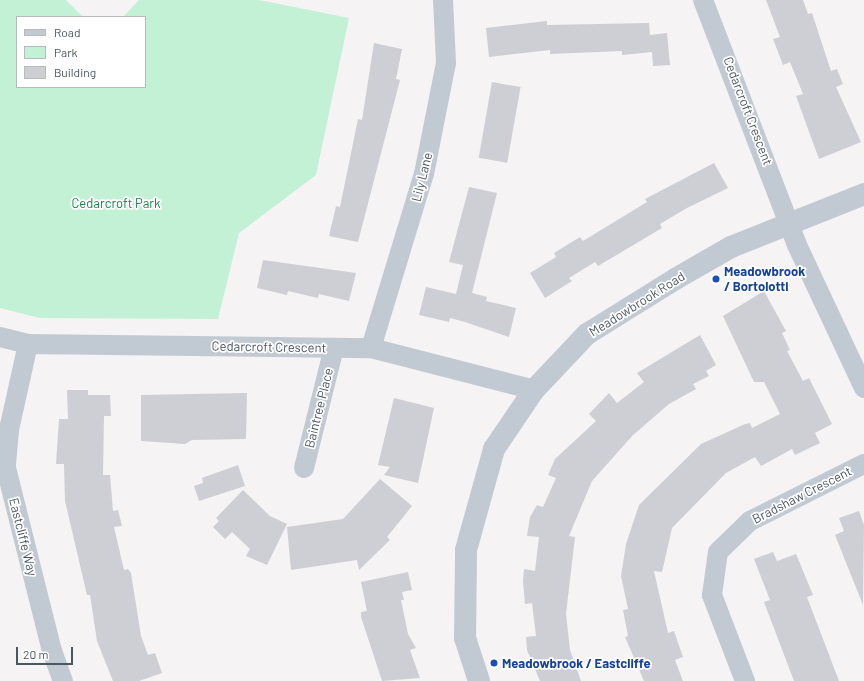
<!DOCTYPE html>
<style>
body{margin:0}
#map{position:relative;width:864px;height:681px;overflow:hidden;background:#f5f3f3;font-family:Barlow,sans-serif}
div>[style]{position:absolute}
.green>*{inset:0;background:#c3f1d5}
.building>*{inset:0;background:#cdcfd5;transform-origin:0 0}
.minor>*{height:20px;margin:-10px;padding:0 10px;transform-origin:10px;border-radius:10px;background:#c1cad2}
.tertiary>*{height:22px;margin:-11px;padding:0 11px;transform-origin:11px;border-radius:11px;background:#c1cad2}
.dots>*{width:11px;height:11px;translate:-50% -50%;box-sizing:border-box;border:2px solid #fff;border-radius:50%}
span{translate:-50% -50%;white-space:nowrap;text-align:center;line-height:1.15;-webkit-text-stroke:3.5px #fff;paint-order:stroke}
.street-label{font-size:13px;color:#4a5661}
.park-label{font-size:13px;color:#17864f}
.transit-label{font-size:13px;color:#164399;font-weight:700}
.left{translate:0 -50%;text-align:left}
.legend{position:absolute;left:16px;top:16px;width:130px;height:72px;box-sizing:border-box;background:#fff;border:1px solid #b7bbc0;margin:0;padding:5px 7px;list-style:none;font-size:12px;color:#4a5661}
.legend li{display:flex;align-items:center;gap:8px;height:20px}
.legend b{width:20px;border:1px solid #b7bbc0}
.scale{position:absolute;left:16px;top:647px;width:57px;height:18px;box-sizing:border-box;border:2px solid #4a5661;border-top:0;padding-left:5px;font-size:12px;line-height:14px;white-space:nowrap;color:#4a5661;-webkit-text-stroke:3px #fff;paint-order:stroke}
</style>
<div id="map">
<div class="green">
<div style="clip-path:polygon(0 0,66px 0,83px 17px,17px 17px,17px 87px,145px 87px,145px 17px,123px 17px,139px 0,259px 0,349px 18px,316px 175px,239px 233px,218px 319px,40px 318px,0 308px)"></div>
</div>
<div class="building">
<div style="clip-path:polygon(766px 0,803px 0,808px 14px,812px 13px,831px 71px,837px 69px,843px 84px,836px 87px,861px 142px,819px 159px,796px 96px,803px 94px,790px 62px,783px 65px,773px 39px,780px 37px)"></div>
<div style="clip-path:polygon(547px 21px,547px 25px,649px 23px,650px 35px,667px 33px,670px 65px,653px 66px,652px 52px,622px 55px,622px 51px,550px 54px,550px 50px,489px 57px,486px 28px)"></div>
<div style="clip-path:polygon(374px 43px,402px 49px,396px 79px,400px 80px,358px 242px,329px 236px,336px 206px,340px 207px,358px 119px,362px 120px)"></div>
<div style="left:492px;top:82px;width:29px;height:77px;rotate:10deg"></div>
<div style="clip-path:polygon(714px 163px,728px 188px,687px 208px,660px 224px,662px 228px,598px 266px,595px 262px,569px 278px,572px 281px,545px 298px,530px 273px,556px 257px,554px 253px,580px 237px,583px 241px,647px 202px,645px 199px)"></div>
<div style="clip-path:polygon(469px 187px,497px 193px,472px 293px,487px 297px,486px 301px,516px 308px,509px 337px,465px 322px,450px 318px,449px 322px,419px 315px,426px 287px,456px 294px,463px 265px,449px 262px)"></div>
<div style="clip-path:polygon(263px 260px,356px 273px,349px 301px,319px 294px,318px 298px,288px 291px,287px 295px,257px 288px)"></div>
<div style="clip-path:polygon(764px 291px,786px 331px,782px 333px,790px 350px,787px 351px,803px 381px,809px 378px,832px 424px,815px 433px,820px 443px,795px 455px,792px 449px,761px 466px,755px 457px,726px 473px,672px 528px,662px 572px,654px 571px,668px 633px,674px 631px,683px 657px,675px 660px,683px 681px,644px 681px,625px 637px,628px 636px,623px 610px,628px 609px,621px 576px,626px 544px,639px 505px,701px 444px,745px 424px,750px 423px,752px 428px,780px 414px,764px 382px,754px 382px,723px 316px)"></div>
<div style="clip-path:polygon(700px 335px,716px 365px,706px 371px,709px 376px,693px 384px,696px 389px,669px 404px,633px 435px,592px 481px,569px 536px,575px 537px,566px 614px,570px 650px,581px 681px,540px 681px,527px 650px,526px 637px,536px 636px,532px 603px,525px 604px,523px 581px,524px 569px,535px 571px,539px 537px,527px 536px,530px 517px,537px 505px,543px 507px,556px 478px,548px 475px,555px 459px,596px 421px,589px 414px,609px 393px,617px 403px,644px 382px,637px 373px)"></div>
<div style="clip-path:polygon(67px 390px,88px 390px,88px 395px,110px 395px,111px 416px,104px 416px,103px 475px,110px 475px,113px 511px,118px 510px,122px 526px,114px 527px,124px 570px,128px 569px,131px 573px,141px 636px,148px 655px,155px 653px,162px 673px,139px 681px,113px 681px,97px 641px,90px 595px,87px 595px,65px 501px,64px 464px,56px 464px,59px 419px,68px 419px)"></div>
<div style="clip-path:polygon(247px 393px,246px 439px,192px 440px,185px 444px,141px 441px,141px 395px)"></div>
<div style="clip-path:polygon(394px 398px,434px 408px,418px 483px,384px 475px,390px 467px,378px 465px)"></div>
<div style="clip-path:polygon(238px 465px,245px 486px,199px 501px,194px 486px,203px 483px,202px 478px)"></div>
<div style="clip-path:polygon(380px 479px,412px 506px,387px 537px,390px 540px,359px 570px,357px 560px,291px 570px,287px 527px,343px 519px)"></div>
<div style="clip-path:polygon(243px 490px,270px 516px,287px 524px,267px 565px,246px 556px,250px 549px,232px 532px,225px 539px,213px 527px,219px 521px,216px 518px)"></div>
<div style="clip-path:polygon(859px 511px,864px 525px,863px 605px,835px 535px,844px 531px,839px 518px)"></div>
<div style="clip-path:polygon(773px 552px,777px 561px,796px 554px,813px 595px,807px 597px,839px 681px,794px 681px,764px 602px,770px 600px,754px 559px)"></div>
<div style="clip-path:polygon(408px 572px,412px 590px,402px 592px,404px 600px,401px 600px,408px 634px,416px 648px,410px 650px,420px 678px,382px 681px,361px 617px,361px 612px,367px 611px,361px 582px)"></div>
</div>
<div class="minor">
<div style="left:703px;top:0;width:262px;rotate:69deg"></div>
<div style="left:797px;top:245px;width:158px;rotate:64.9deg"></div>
<div style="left:0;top:337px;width:29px;rotate:14deg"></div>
<div style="left:28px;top:344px;width:343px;rotate:0.7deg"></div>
<div style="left:371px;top:348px;width:168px;rotate:14.4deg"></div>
<div style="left:28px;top:344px;width:88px;rotate:102.5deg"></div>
<div style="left:9px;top:430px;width:38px;rotate:95deg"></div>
<div style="left:6px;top:468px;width:189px;rotate:75.9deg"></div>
<div style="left:52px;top:651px;width:32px;rotate:70deg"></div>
<div style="left:371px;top:348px;width:182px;rotate:-73.1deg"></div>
<div style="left:424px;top:174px;width:113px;rotate:-78.8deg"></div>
<div style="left:446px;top:63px;width:63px;rotate:-92.7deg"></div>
<div style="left:304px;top:468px;width:124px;rotate:-76deg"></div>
<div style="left:745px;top:681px;width:92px;rotate:-111deg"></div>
<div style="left:712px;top:595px;width:43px;rotate:-82.1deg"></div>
<div style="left:718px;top:552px;width:45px;rotate:-44.1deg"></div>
<div style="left:750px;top:521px;width:127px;rotate:-26.6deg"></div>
</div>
<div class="tertiary">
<div style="left:479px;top:681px;width:45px;rotate:-108deg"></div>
<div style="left:465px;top:638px;width:88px;rotate:-89.3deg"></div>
<div style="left:466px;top:550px;width:105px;rotate:-74.5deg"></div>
<div style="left:494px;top:449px;width:71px;rotate:-55.9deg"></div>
<div style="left:534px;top:390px;width:77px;rotate:-46.6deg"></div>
<div style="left:587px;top:334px;width:106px;rotate:-31.9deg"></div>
<div style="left:677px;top:278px;width:62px;rotate:-29.9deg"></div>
<div style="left:731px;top:247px;width:143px;rotate:-21.7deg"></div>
</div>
<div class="dots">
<div style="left:716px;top:279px;background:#1a4fb4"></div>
<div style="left:494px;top:663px;background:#1a4fb4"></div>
</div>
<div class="street-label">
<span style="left:748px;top:111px;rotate:69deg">Cedarcroft Crescent</span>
<span style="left:422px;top:177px;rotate:-76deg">Lily Lane</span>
<span style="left:637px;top:304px;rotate:-32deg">Meadowbrook Road</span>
<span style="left:269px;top:347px;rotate:1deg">Cedarcroft Crescent</span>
<span style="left:319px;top:408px;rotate:-76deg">Baintree Place</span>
<span style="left:802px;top:495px;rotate:-27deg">Bradshaw Crescent</span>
<span style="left:23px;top:537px;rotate:76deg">Eastcliffe Way</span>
</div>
<div class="park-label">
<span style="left:116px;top:203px">Cedarcroft Park</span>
</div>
<div class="transit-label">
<span class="left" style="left:724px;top:279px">Meadowbrook<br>/ Bortolotti</span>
<span class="left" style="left:502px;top:663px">Meadowbrook / Eastcliffe</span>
</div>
<ul class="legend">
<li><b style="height:5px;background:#c1cad2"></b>Road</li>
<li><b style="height:11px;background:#c3f1d5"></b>Park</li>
<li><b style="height:11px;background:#cdcfd5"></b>Building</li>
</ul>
<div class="scale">20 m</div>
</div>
